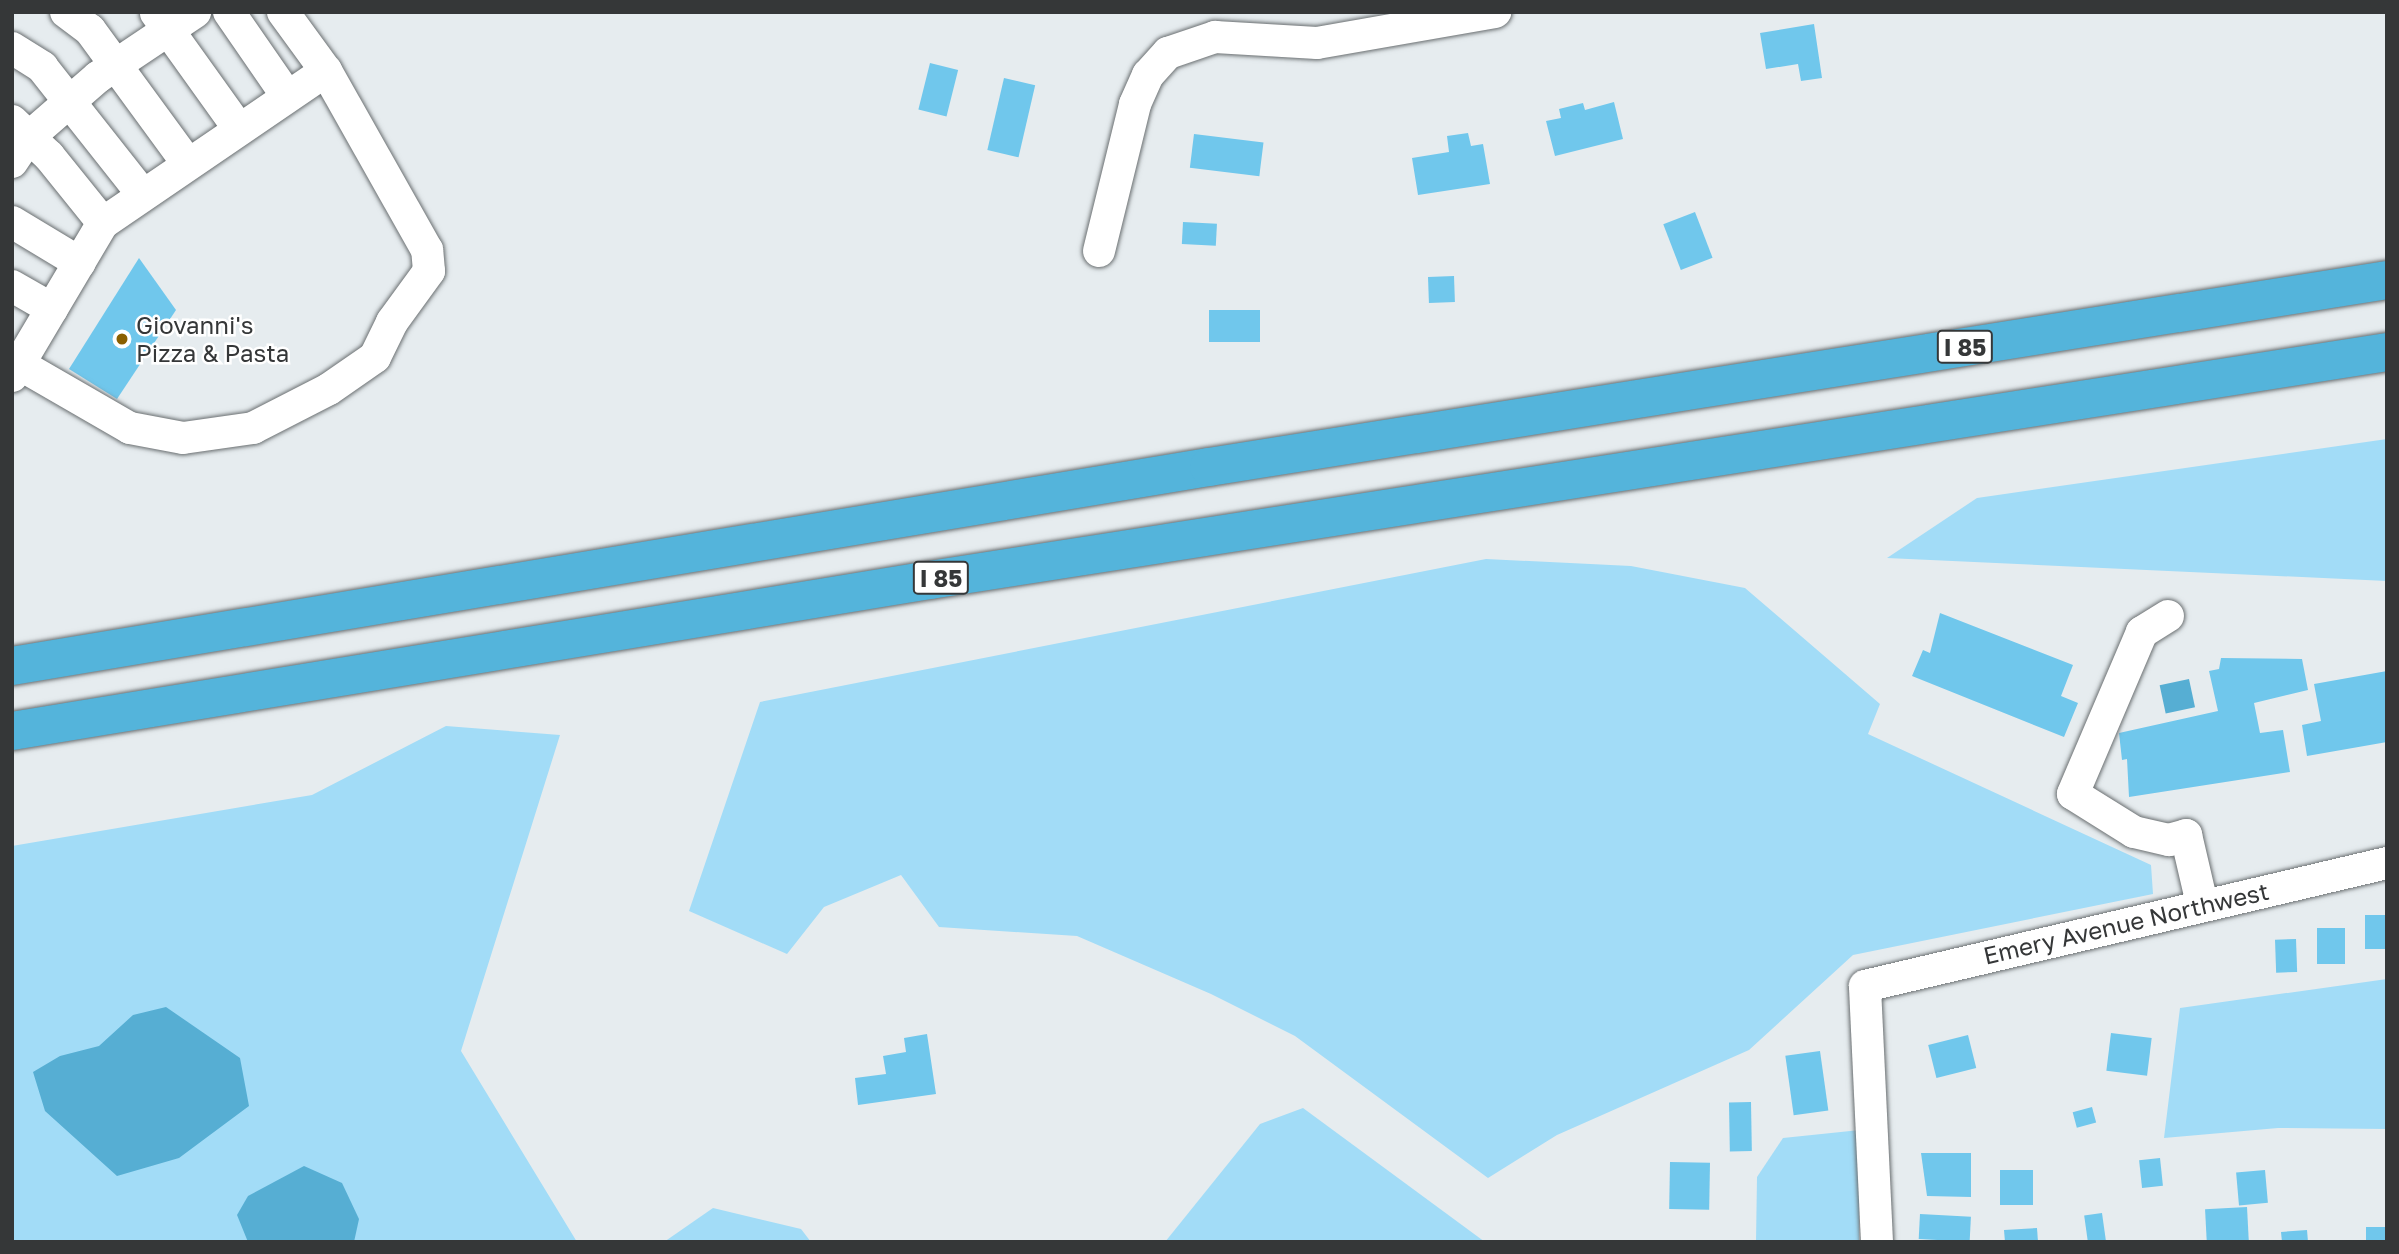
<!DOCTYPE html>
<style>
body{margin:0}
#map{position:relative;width:2399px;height:1254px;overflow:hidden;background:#e6ecef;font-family:"Golos Text",sans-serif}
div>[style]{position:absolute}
.green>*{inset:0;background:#a2dcf7}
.water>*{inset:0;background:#56aed3;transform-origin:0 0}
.building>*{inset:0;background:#70c7ec;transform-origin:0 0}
.roads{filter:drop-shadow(0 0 2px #6a6f71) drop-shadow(0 0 2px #6a6f71)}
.minor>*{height:32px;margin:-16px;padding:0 16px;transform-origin:16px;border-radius:16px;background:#fff}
.highway>*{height:38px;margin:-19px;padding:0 19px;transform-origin:19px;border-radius:19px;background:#54b4db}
.dots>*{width:19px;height:19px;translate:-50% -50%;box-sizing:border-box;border:4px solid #fff;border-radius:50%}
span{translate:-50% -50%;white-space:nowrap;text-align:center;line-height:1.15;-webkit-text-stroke:5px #fff;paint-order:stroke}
.shield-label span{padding:2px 5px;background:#fff;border:2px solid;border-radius:5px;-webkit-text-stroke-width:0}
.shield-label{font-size:23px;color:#353738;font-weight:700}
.poi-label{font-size:24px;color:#353738}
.left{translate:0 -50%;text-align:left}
.street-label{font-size:24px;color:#353738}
.frame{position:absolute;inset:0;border:14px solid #353738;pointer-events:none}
</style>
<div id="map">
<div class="green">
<div style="clip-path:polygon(2387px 439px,2387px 581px,1887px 558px,1977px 498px)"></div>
<div style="clip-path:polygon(1486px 559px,1631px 566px,1745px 588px,1880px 704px,1868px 734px,2151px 865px,2153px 894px,1853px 955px,1749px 1050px,1557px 1135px,1488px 1178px,1295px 1036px,1211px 994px,1077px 936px,939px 927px,901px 875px,824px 907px,787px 954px,689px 911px,760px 702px)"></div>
<div style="clip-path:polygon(446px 726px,560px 735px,461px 1051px,577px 1242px,12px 1242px,12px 846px,312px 795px)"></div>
<div style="clip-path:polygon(2387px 979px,2387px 1129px,2278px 1128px,2164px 1138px,2180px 1008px)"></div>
<div style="clip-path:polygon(1303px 1108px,1485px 1242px,1165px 1242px,1260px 1124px)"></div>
<div style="clip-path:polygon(1860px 1130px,1859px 1242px,1756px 1242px,1757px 1177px,1783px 1138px)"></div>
<div style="clip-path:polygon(713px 1208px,801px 1229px,811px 1242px,664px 1242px)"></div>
</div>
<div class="water">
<div style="left:2189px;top:679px;width:29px;height:30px;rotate:78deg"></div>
<div style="clip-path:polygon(166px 1007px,240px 1058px,249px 1106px,179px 1158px,117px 1176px,45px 1111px,33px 1072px,60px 1056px,99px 1046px,133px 1015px)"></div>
<div style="clip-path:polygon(304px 1166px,342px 1183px,359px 1219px,354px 1242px,248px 1242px,237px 1215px,248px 1196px)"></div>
</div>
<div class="building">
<div style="clip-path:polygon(1814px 24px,1822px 78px,1801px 81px,1798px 64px,1766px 69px,1760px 33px)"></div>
<div style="left:930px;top:63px;width:29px;height:48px;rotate:14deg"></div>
<div style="left:1004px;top:78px;width:32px;height:74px;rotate:13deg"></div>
<div style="clip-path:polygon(1614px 102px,1623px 139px,1555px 156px,1546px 121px,1561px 118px,1559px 109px,1583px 103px,1585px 110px)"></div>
<div style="clip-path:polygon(1468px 133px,1471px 146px,1483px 144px,1490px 184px,1418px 195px,1412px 158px,1449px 152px,1447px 136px)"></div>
<div style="left:1194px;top:134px;width:70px;height:34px;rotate:7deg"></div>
<div style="left:1695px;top:212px;width:49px;height:34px;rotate:69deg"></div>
<div style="left:1183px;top:222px;width:34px;height:22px;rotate:3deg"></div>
<div style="clip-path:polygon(139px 258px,176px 310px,117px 399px,69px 369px)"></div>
<div style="left:1454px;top:276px;width:26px;height:26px;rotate:88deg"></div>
<div style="left:1209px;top:310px;width:51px;height:32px"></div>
<div style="clip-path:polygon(1940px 613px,2073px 665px,2061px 696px,2078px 703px,2064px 737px,1912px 676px,1923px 650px,1930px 653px)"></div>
<div style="clip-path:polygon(2221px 658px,2302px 659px,2308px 690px,2254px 703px,2260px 733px,2283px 730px,2290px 772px,2129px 797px,2127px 759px,2122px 760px,2119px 733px,2218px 711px,2209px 671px,2219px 669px)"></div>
<div style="clip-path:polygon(2387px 671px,2387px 742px,2307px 756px,2302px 725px,2321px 721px,2314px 684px)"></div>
<div style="left:2365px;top:915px;width:22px;height:34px"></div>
<div style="left:2345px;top:928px;width:36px;height:28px;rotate:90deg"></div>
<div style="left:2296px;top:939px;width:33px;height:21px;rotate:88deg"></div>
<div style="left:2111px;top:1033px;width:41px;height:38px;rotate:7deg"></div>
<div style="clip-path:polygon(927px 1034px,936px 1094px,858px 1105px,855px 1078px,886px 1074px,883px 1056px,906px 1052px,904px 1038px)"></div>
<div style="left:1968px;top:1035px;width:34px;height:41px;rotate:76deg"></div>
<div style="left:1820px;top:1051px;width:60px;height:35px;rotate:82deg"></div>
<div style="left:1751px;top:1102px;width:49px;height:22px;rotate:89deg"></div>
<div style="left:2092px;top:1107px;width:16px;height:20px;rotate:75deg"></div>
<div style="clip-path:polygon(1921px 1153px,1971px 1153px,1971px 1197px,1927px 1196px)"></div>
<div style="left:2160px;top:1158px;width:28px;height:21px;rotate:84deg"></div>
<div style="left:1670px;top:1162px;width:40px;height:47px;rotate:1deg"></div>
<div style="left:2033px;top:1170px;width:35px;height:33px;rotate:90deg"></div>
<div style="left:2265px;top:1170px;width:33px;height:29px;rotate:85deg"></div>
<div style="left:2247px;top:1207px;width:35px;height:42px;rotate:87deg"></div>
<div style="left:2102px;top:1213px;width:29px;height:18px;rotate:82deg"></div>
<div style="left:1920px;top:1214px;width:51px;height:25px;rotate:3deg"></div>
<div style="left:2366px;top:1227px;width:21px;height:15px"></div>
<div style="clip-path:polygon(2037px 1228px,2038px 1242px,2005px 1242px,2004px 1230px)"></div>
<div style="clip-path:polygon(2307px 1230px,2308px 1242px,2282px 1242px,2281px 1232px)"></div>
</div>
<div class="roads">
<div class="minor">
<div style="left:66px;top:12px;width:30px;rotate:37deg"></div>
<div style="left:90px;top:30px;width:166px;rotate:53.8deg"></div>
<div style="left:229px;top:12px;width:102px;rotate:55.4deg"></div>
<div style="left:156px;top:13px;width:143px;rotate:54.4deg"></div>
<div style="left:12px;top:48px;width:36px;rotate:32deg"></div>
<div style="left:42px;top:67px;width:163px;rotate:51.7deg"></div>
<div style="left:12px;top:121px;width:51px;rotate:43.4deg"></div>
<div style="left:49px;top:156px;width:86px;rotate:51.1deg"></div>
<div style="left:103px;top:223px;width:270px;rotate:-34.3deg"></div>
<div style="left:326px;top:71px;width:73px;rotate:-126.1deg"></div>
<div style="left:12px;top:162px;width:30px;rotate:-56deg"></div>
<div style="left:29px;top:137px;width:91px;rotate:-41deg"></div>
<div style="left:98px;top:77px;width:117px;rotate:-33.8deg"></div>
<div style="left:12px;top:222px;width:79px;rotate:31.1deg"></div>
<div style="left:1099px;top:251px;width:151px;rotate:-76.2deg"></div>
<div style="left:1135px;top:104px;width:32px;rotate:-66deg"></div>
<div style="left:1148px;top:75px;width:30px;rotate:-48deg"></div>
<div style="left:1168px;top:53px;width:50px;rotate:-18.8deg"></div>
<div style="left:1215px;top:37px;width:102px;rotate:3.4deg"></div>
<div style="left:1317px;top:43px;width:181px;rotate:-9.9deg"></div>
<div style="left:12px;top:286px;width:46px;rotate:29.9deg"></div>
<div style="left:12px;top:360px;width:136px;rotate:30deg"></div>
<div style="left:130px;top:428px;width:54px;rotate:10.7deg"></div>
<div style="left:183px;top:438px;width:71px;rotate:-8.1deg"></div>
<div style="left:253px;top:428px;width:85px;rotate:-27.2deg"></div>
<div style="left:329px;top:389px;width:56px;rotate:-34.8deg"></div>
<div style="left:375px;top:357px;width:39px;rotate:-64deg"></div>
<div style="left:392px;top:322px;width:63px;rotate:-54deg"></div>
<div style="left:429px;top:271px;width:21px;rotate:-95deg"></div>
<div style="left:427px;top:250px;width:206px;rotate:-119.4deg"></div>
<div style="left:12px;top:376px;width:178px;rotate:-59.3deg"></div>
<div style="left:2168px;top:616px;width:31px;rotate:148deg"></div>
<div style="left:2142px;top:632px;width:176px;rotate:113.1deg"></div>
<div style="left:2073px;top:794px;width:72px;rotate:31.9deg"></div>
<div style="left:2134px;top:832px;width:36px;rotate:13deg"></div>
<div style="left:2169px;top:840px;width:18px;rotate:-16deg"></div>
<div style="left:2186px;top:835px;width:71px;rotate:76.9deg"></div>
<div style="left:1877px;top:1242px;width:256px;rotate:-92.7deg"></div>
<div style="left:1865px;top:986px;width:536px;rotate:-13.26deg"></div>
</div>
<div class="highway">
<div style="left:12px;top:666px;width:1213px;rotate:-9.44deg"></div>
<div style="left:1209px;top:467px;width:1193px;rotate:-9.02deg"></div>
<div style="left:12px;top:731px;width:930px;rotate:-9.34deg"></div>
<div style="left:930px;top:580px;width:1475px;rotate:-8.89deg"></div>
</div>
</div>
<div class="dots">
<div style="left:122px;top:339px;background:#8a5f00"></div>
</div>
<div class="shield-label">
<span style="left:1965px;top:347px">I 85</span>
<span style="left:941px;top:578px">I 85</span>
</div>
<div class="poi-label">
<span class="left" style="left:136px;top:339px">Giovanni's<br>Pizza &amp; Pasta</span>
</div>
<div class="street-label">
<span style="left:2126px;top:923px;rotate:-13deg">Emery Avenue Northwest</span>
</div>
<div class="frame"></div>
</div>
